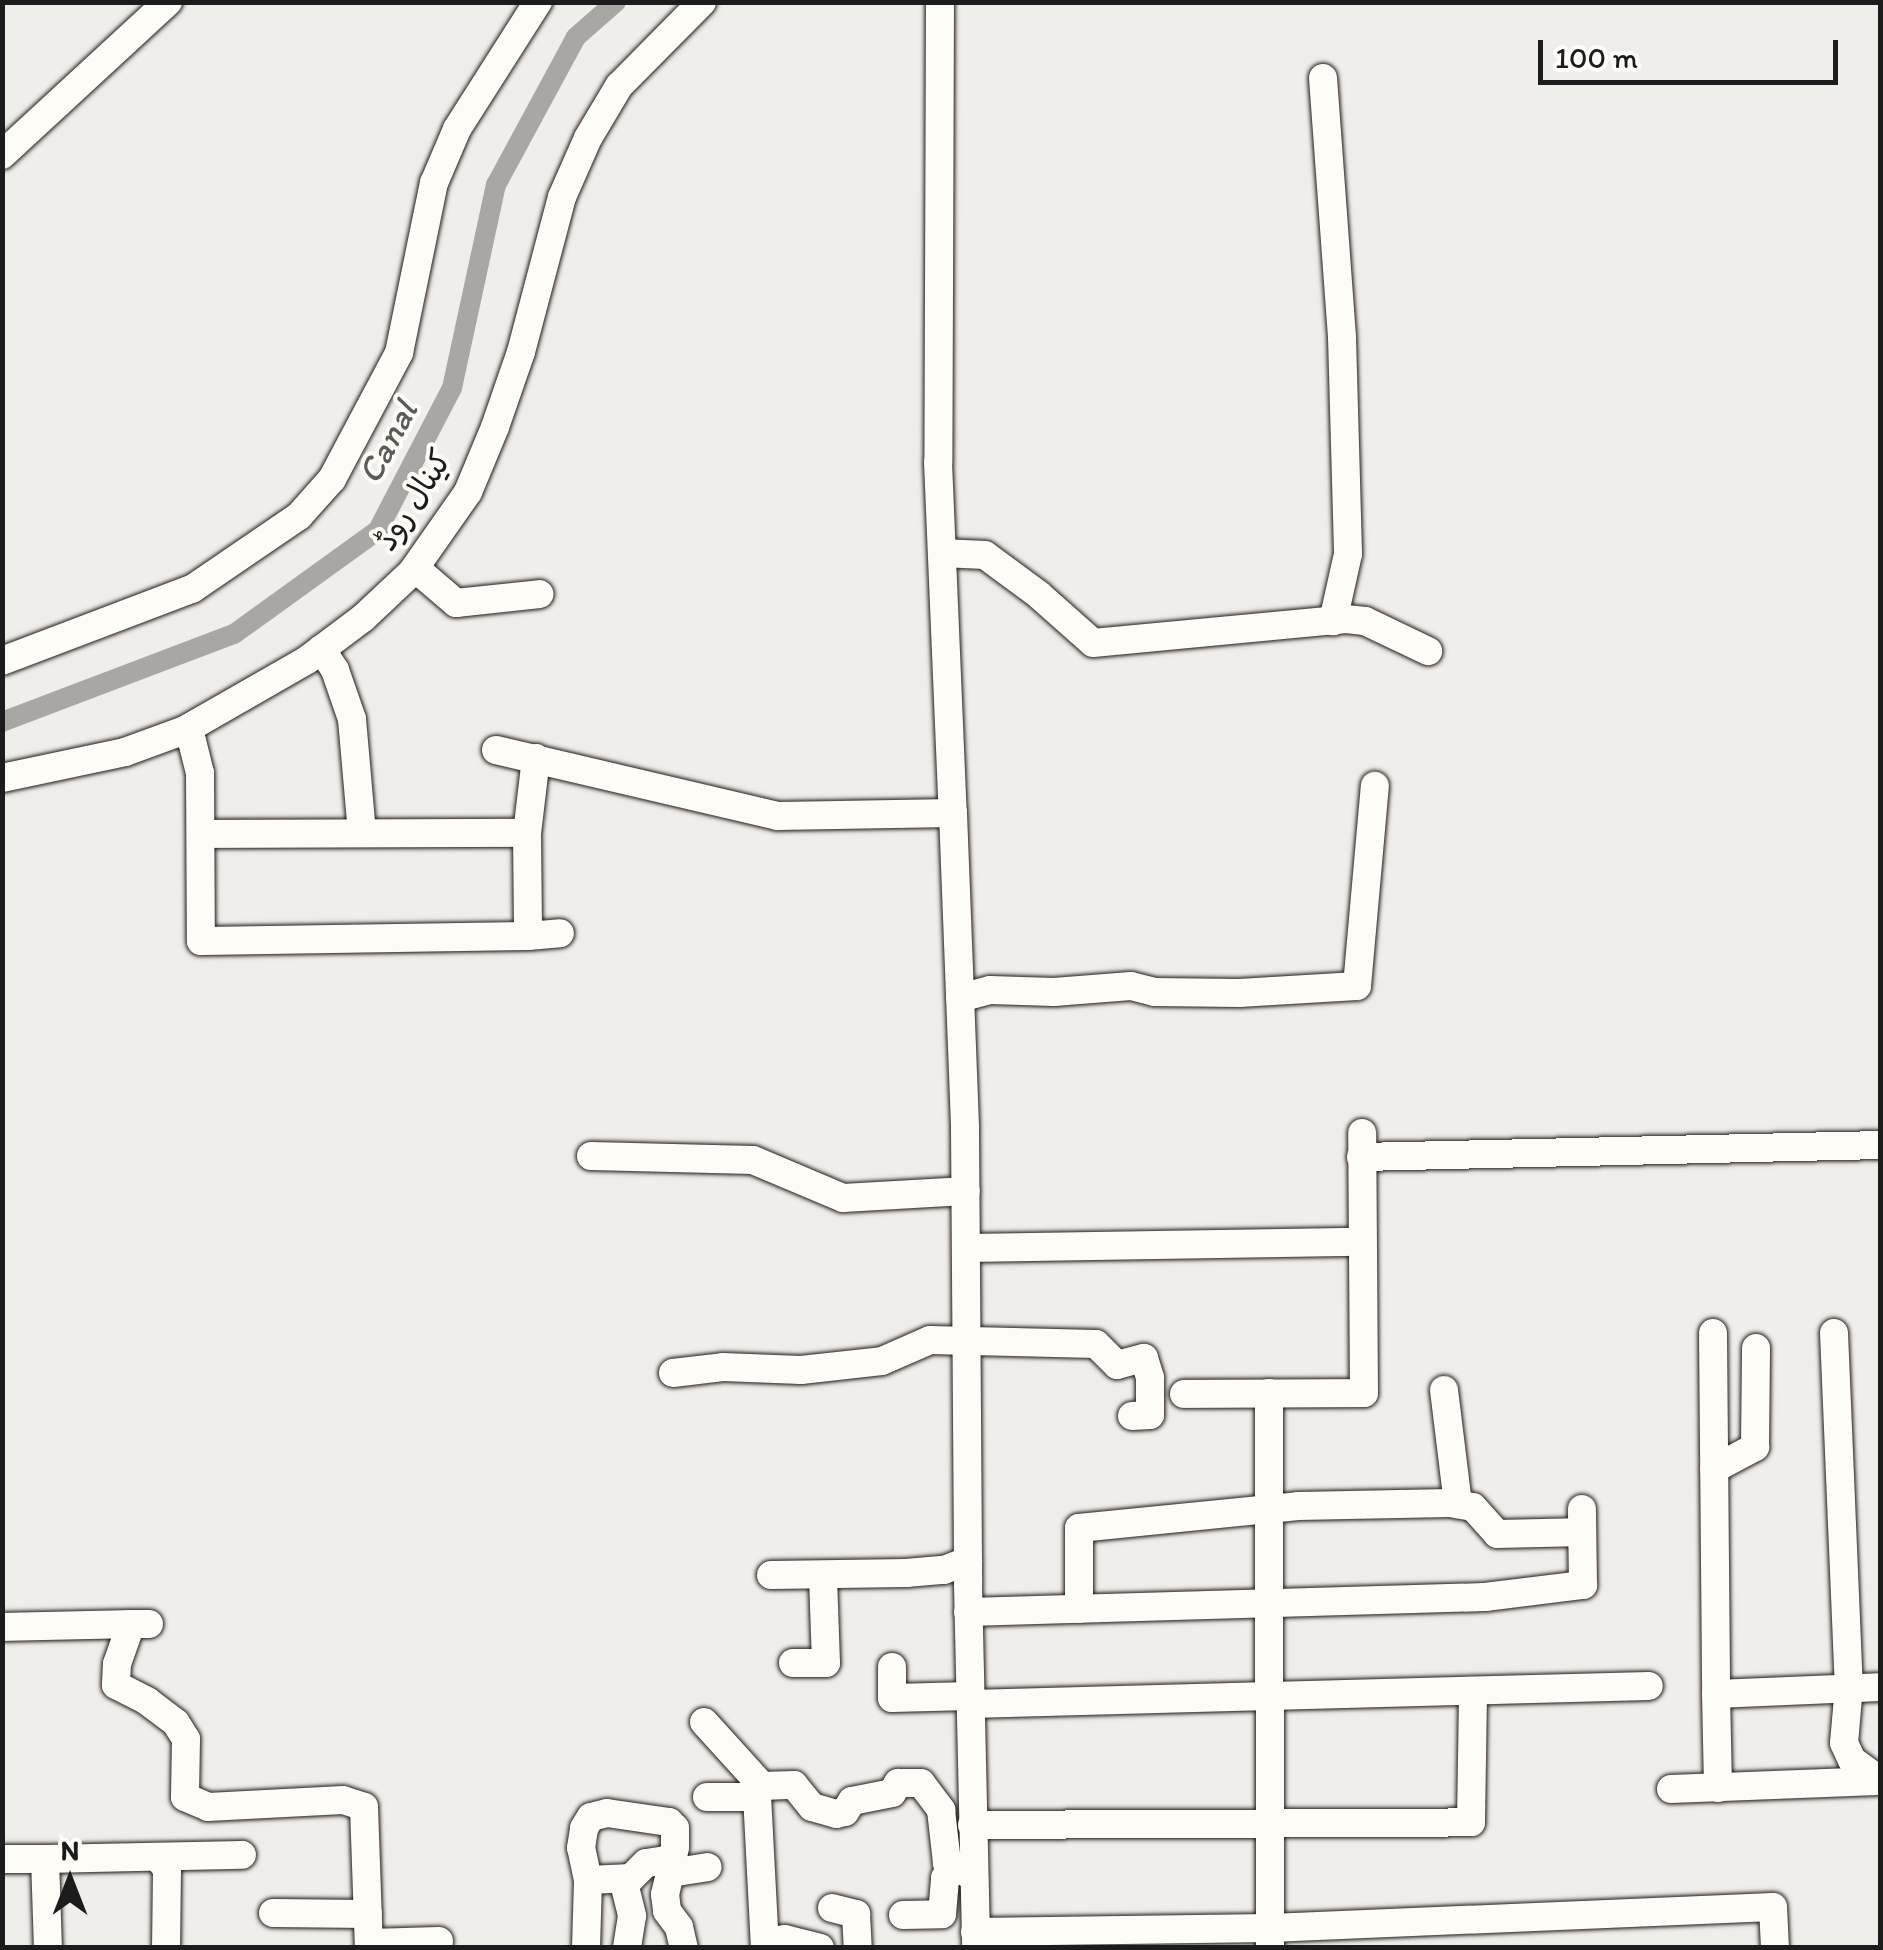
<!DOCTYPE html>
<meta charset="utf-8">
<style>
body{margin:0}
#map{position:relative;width:1883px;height:1950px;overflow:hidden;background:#f0eeea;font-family:Itim,"Playpen Sans Arabic",sans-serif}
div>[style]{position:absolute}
.canal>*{height:20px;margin:-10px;padding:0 10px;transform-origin:10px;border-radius:10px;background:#a8a7a3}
.roads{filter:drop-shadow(0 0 2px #1c1c1c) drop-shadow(0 0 2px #1c1c1c)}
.minor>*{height:28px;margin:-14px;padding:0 14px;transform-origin:14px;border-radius:14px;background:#fdfcf7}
span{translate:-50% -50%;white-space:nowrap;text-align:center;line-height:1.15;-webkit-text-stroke:8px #fdfcf7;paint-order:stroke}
.street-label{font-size:32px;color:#1c1c1c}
.water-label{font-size:35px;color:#5b5b59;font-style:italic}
.frame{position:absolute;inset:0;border:5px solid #1c1c1c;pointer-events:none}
.north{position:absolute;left:20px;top:1830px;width:100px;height:100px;-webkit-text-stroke:8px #fdfcf7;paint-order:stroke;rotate:0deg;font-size:28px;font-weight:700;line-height:40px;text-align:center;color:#1c1c1c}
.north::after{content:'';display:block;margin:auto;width:35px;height:45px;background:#1c1c1c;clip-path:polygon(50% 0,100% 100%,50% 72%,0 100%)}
.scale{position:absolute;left:1538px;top:40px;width:300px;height:45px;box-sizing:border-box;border:5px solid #1c1c1c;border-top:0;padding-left:12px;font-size:30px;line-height:35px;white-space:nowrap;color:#1c1c1c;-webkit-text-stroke:8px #fdfcf7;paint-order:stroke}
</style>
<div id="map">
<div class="canal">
<div style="left:2px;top:722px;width:248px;rotate:-20.8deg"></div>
<div style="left:234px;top:634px;width:178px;rotate:-35.8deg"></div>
<div style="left:378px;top:530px;width:160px;rotate:-62.5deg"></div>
<div style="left:452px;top:388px;width:208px;rotate:-77.8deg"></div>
<div style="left:496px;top:185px;width:168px;rotate:-61.6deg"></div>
<div style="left:576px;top:37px;width:53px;rotate:-41.2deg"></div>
</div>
<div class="roads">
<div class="minor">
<div style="left:940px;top:2px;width:460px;rotate:90.2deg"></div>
<div style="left:938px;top:462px;width:351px;rotate:87.6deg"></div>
<div style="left:1323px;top:78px;width:260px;rotate:85.8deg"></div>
<div style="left:1342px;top:337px;width:217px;rotate:88.4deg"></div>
<div style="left:1348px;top:554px;width:69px;rotate:102.6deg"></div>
<div style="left:2px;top:155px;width:226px;rotate:-42.7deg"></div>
<div style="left:942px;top:553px;width:43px;rotate:2.7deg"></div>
<div style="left:985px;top:555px;width:67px;rotate:36.5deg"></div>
<div style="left:1039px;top:595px;width:72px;rotate:41.6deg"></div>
<div style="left:1093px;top:643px;width:254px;rotate:-5.4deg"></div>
<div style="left:1346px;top:619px;width:19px;rotate:6deg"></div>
<div style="left:1365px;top:621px;width:70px;rotate:25.5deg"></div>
<div style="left:415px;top:568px;width:54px;rotate:40.5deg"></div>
<div style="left:456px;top:603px;width:84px;rotate:-6.1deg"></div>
<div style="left:321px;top:649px;width:25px;rotate:56deg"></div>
<div style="left:335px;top:670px;width:52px;rotate:70.9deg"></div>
<div style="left:352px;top:719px;width:114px;rotate:85deg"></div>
<div style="left:2px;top:661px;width:203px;rotate:-20.8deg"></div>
<div style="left:192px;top:589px;width:130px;rotate:-34.3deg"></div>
<div style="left:299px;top:516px;width:50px;rotate:-48.3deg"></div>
<div style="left:332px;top:479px;width:143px;rotate:-62deg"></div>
<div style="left:399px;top:353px;width:174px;rotate:-78.4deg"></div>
<div style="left:434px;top:183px;width:59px;rotate:-66.9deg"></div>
<div style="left:457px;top:129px;width:151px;rotate:-57.5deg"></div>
<div style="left:185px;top:730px;width:13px;rotate:58deg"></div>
<div style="left:192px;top:741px;width:33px;rotate:76deg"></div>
<div style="left:200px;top:773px;width:168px;rotate:89.7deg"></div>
<div style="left:201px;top:941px;width:327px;rotate:-0.9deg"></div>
<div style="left:496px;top:750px;width:290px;rotate:13.2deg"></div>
<div style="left:778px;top:816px;width:175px;rotate:-1deg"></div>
<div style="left:953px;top:813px;width:316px;rotate:87.8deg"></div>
<div style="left:965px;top:1129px;width:456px;rotate:89.6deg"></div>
<div style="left:968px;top:1585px;width:363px;rotate:88.7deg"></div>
<div style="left:536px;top:758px;width:76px;rotate:96.8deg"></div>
<div style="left:527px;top:833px;width:103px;rotate:89.4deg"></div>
<div style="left:528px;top:936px;width:32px;rotate:-5deg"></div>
<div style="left:2px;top:778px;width:126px;rotate:-11.9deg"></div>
<div style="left:125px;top:752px;width:64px;rotate:-20.1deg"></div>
<div style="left:185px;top:730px;width:141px;rotate:-29.8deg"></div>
<div style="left:307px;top:660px;width:70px;rotate:-36.9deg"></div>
<div style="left:363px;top:618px;width:67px;rotate:-43.2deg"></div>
<div style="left:412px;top:572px;width:98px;rotate:-55deg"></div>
<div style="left:468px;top:492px;width:70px;rotate:-67.4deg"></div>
<div style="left:495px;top:427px;width:79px;rotate:-70.9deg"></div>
<div style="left:521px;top:352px;width:160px;rotate:-75.2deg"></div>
<div style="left:562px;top:197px;width:64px;rotate:-66.2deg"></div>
<div style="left:588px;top:138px;width:61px;rotate:-59.2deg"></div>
<div style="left:619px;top:86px;width:118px;rotate:-45.3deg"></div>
<div style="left:202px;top:834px;width:325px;rotate:-0.2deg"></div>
<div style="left:960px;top:998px;width:31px;rotate:-15deg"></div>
<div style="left:990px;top:990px;width:64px;rotate:1.8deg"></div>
<div style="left:1054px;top:992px;width:77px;rotate:-4.5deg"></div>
<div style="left:1131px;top:986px;width:25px;rotate:14deg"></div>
<div style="left:1155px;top:992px;width:84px;rotate:0.7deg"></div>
<div style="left:1239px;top:993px;width:118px;rotate:-3.4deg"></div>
<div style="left:1357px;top:986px;width:201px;rotate:-84.9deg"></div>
<div style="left:591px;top:1156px;width:162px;rotate:1.4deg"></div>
<div style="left:753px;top:1160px;width:98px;rotate:22.9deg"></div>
<div style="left:843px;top:1198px;width:123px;rotate:-3.3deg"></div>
<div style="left:1361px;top:1157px;width:519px;rotate:-1.32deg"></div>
<div style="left:967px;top:1248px;width:394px;rotate:-0.9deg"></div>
<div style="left:1713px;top:1333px;width:361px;rotate:89.5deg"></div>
<div style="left:1834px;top:1333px;width:353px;rotate:87.6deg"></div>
<div style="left:1849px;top:1686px;width:57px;rotate:95deg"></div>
<div style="left:1844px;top:1743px;width:19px;rotate:65deg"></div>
<div style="left:1852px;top:1760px;width:34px;rotate:36deg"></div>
<div style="left:673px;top:1373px;width:50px;rotate:-6.8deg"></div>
<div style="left:723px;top:1367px;width:78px;rotate:2.2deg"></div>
<div style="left:801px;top:1370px;width:81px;rotate:-6.3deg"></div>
<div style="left:882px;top:1361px;width:52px;rotate:-23.6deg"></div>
<div style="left:930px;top:1340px;width:166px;rotate:1.4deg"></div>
<div style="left:1096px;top:1344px;width:30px;rotate:45deg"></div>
<div style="left:1117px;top:1365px;width:28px;rotate:-15deg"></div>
<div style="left:1144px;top:1358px;width:21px;rotate:73deg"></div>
<div style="left:1150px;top:1378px;width:37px;rotate:90deg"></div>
<div style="left:1150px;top:1415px;width:18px;rotate:177deg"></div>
<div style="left:1444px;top:1390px;width:115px;rotate:83deg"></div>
<div style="left:1269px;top:1393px;width:555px;rotate:89.9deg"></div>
<div style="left:1184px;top:1394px;width:180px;rotate:-0.3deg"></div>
<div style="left:1364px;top:1393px;width:260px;rotate:-90.4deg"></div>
<div style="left:1714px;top:1469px;width:47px;rotate:-28.2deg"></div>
<div style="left:1755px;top:1447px;width:99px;rotate:-89.4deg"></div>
<div style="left:771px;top:1575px;width:135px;rotate:-0.8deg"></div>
<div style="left:906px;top:1573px;width:38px;rotate:-5deg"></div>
<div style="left:944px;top:1570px;width:26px;rotate:-21deg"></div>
<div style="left:1079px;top:1609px;width:81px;rotate:-90deg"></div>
<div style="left:1079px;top:1528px;width:220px;rotate:-5.7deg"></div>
<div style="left:1298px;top:1506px;width:152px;rotate:-1.1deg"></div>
<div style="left:1450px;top:1503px;width:23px;rotate:10deg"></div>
<div style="left:1473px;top:1507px;width:36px;rotate:48deg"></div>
<div style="left:1497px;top:1534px;width:85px;rotate:-1.3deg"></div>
<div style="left:968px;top:1612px;width:517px;rotate:-1.66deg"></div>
<div style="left:1485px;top:1597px;width:99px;rotate:-7deg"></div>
<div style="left:1583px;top:1585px;width:76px;rotate:-90.8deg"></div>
<div style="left:149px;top:1624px;width:18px;rotate:180deg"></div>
<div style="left:131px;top:1624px;width:42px;rotate:109.3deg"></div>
<div style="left:117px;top:1664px;width:21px;rotate:93deg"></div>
<div style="left:116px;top:1685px;width:35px;rotate:27deg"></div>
<div style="left:147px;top:1701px;width:36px;rotate:37deg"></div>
<div style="left:176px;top:1723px;width:19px;rotate:58deg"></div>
<div style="left:186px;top:1739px;width:58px;rotate:91deg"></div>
<div style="left:185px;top:1797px;width:25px;rotate:23deg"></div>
<div style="left:208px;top:1807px;width:135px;rotate:-3deg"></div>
<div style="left:343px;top:1800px;width:22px;rotate:18deg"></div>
<div style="left:364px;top:1807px;width:141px;rotate:88deg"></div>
<div style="left:2px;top:1627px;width:129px;rotate:-1.3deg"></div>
<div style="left:793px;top:1663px;width:33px"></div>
<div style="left:826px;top:1663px;width:88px;rotate:-92deg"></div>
<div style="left:892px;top:1667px;width:31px;rotate:90deg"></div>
<div style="left:892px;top:1698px;width:78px;rotate:-1.5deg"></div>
<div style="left:970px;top:1704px;width:679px;rotate:-1.52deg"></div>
<div style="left:704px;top:1722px;width:86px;rotate:47.8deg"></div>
<div style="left:1718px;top:1788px;width:94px;rotate:-91.2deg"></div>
<div style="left:1716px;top:1694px;width:164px;rotate:-2.4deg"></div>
<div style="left:1671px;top:1789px;width:206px;rotate:-2.2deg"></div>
<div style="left:707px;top:1797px;width:50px"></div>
<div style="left:972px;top:1825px;width:499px;rotate:-0.3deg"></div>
<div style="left:1471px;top:1822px;width:129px;rotate:-89.1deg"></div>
<div style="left:2px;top:1859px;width:43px"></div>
<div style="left:45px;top:1859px;width:89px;rotate:88.1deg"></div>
<div style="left:45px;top:1859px;width:197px;rotate:-1.2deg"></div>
<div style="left:159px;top:1859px;width:13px;rotate:51deg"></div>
<div style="left:167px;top:1869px;width:79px;rotate:90.7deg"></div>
<div style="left:672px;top:1859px;width:26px;rotate:171deg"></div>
<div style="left:646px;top:1863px;width:21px;rotate:135deg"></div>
<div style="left:631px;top:1878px;width:43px;rotate:177.3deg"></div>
<div style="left:588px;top:1880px;width:33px;rotate:-102deg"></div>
<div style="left:581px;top:1848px;width:20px;rotate:-81deg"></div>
<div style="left:584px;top:1828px;width:13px;rotate:-58deg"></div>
<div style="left:591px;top:1817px;width:16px;rotate:-14deg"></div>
<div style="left:607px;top:1813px;width:63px;rotate:8.3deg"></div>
<div style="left:669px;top:1822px;width:8px;rotate:45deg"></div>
<div style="left:675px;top:1828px;width:19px;rotate:90deg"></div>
<div style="left:675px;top:1847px;width:26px;rotate:101deg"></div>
<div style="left:670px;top:1873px;width:22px;rotate:103deg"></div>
<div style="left:665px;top:1894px;width:17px;rotate:83deg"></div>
<div style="left:667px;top:1911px;width:20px;rotate:53deg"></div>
<div style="left:679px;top:1927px;width:22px;rotate:77deg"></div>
<div style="left:670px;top:1873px;width:38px;rotate:-9deg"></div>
<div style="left:623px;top:1879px;width:38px;rotate:76deg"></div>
<div style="left:632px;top:1916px;width:32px;rotate:99deg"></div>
<div style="left:832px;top:1908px;width:25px;rotate:14deg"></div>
<div style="left:856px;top:1914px;width:34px;rotate:87deg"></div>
<div style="left:273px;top:1913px;width:95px;rotate:0.6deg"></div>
<div style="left:903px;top:1915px;width:39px;rotate:-1deg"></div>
<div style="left:942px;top:1914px;width:36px;rotate:-85deg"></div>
<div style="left:945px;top:1878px;width:12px;rotate:-42deg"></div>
<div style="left:975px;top:1932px;width:295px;rotate:-0.8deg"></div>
<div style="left:1270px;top:1928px;width:503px;rotate:-2.39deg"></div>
<div style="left:1773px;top:1907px;width:41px;rotate:87.2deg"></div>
<div style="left:766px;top:1942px;width:19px;rotate:-9deg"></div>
<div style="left:785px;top:1939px;width:36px;rotate:14deg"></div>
<div style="left:369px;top:1943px;width:70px;rotate:-1.6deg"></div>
<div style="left:586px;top:1948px;width:68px;rotate:-88.3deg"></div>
<div style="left:765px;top:1948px;width:151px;rotate:-93deg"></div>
<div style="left:757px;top:1797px;width:12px;rotate:-66deg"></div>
<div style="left:762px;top:1786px;width:32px;rotate:-2deg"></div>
<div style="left:794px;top:1785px;width:28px;rotate:51deg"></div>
<div style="left:812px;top:1807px;width:25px;rotate:16deg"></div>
<div style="left:836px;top:1814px;width:9px;rotate:-13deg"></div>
<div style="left:845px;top:1812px;width:13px;rotate:-58deg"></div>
<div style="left:852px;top:1801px;width:41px;rotate:-11.3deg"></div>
<div style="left:892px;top:1793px;width:12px;rotate:-59deg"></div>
<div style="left:898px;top:1783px;width:23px"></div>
<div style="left:921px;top:1783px;width:34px;rotate:53deg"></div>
<div style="left:941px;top:1810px;width:53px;rotate:83.5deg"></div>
<div style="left:947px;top:1863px;width:30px;rotate:27deg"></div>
</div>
</div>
<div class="street-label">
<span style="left:413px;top:500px;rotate:-57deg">کینال روڈ</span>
</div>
<div class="water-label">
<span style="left:387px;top:442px;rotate:-62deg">Canal</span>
</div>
<div class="frame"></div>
<div class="north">N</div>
<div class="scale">100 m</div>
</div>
